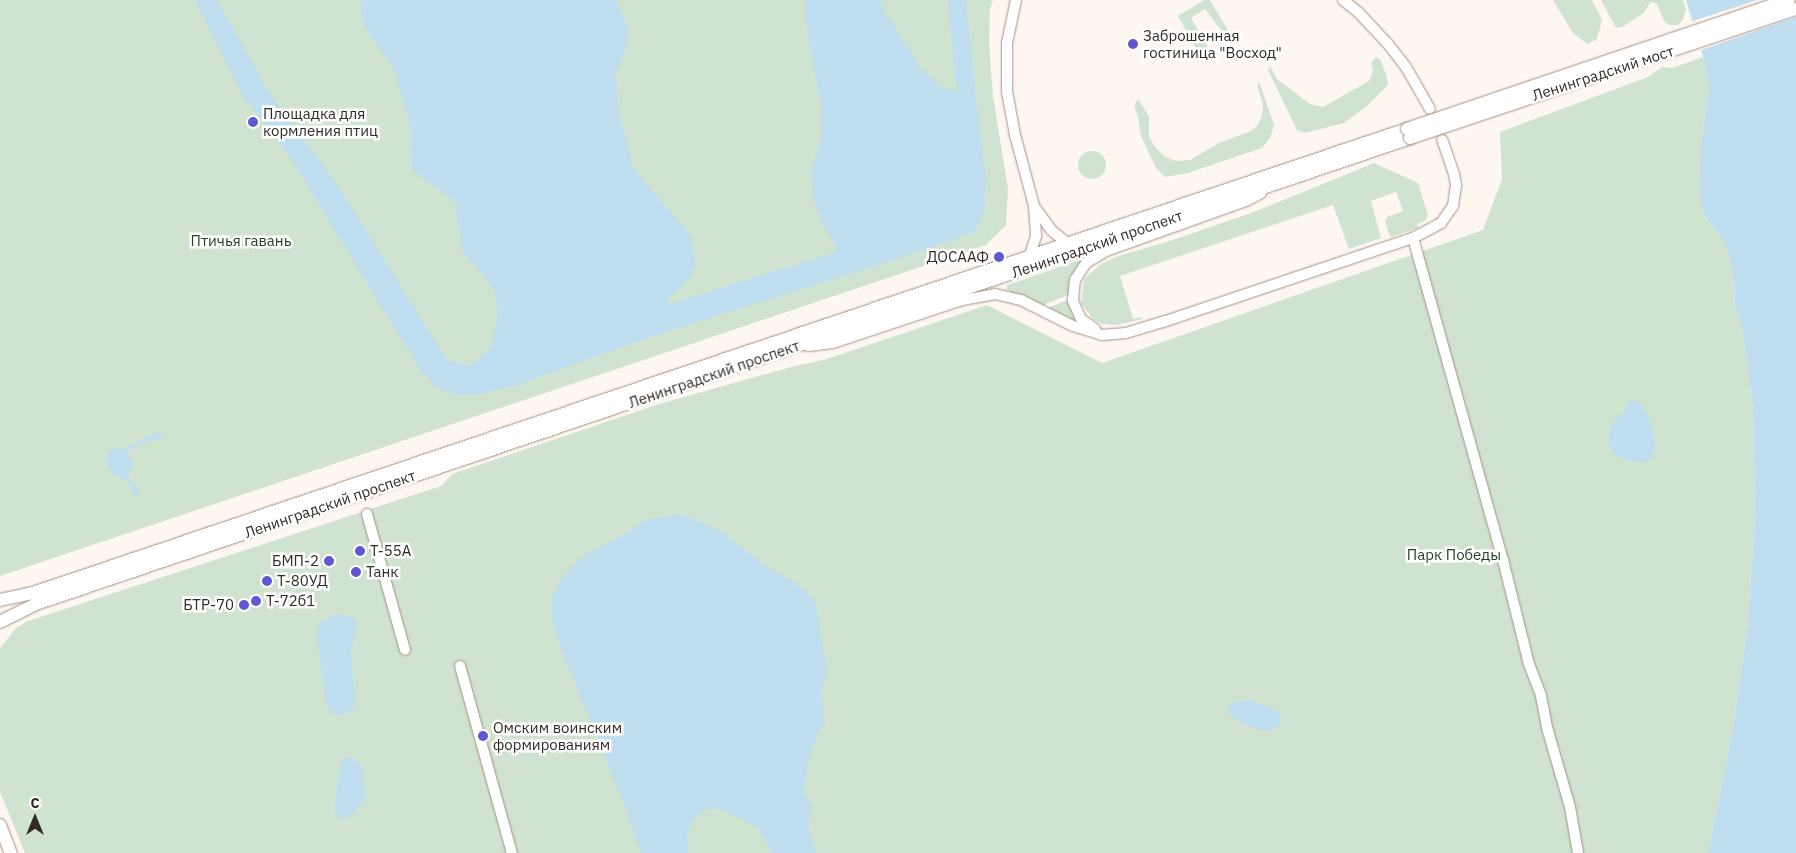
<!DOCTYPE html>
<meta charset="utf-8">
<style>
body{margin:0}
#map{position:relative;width:1796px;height:853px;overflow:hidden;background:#fef7f1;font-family:"IBM Plex Sans",sans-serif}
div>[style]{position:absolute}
.green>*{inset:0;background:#d0e3d0}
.round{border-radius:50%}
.water>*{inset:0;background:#bfdeef}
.pier>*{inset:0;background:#fef7f1}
.roads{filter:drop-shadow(0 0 1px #a49286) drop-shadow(0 0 1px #a49286)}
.minor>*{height:10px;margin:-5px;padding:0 5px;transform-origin:5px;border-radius:5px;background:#fff}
.major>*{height:12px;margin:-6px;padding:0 6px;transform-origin:6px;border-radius:6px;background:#fff}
.bridges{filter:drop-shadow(0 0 1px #a49286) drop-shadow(0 0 1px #a49286)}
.major-bridge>*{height:12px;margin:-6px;padding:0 6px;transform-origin:6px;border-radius:6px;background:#fff}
.dots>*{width:14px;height:14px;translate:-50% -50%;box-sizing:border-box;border:2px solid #fff;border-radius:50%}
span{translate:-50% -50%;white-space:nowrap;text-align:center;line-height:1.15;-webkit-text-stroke:5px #fff;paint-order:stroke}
.poi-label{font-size:15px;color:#312a25}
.left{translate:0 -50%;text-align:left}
.right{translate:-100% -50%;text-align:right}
.street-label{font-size:15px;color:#312a25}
.park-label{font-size:15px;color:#214625}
.north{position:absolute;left:10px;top:793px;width:50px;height:50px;-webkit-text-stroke:4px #fff;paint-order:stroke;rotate:0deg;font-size:14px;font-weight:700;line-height:20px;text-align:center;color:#312a25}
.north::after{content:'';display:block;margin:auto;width:18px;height:22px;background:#312a25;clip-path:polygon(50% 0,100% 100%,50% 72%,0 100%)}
</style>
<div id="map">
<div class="green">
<div style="clip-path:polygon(0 0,993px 0,990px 9px,989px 42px,993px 96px,1008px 189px,1006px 225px,986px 245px,0 576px)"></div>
<div style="clip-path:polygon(1204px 0,1210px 0,1229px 32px,1223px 33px,1205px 9px,1191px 18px,1207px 45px,1208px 56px,1203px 61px,1178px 16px)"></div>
<div style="clip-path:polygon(1553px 0,1592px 0,1602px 20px,1597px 39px,1587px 44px,1573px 33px)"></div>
<div style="clip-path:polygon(1601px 0,1683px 0,1686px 9px,1683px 20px,1678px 25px,1669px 25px,1664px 21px,1657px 4px,1652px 2px,1649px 4px,1644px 13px,1622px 27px,1616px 28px)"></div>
<div style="clip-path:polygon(1376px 57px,1380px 59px,1387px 77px,1388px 85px,1367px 106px,1344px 123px,1305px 133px,1297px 130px,1268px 70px,1270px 66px,1277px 79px,1310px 104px,1323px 107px,1369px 81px,1373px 71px,1371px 62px)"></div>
<div style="clip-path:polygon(1703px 57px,1709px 87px,1701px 144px,1704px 216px,1717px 231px,1726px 245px,1733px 274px,1735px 306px,1742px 325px,1753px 409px,1755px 518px,1747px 631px,1733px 727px,1708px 853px,25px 853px,0 792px,0 648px,16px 628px,28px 621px,441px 486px,452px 474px,659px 404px,791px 367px,827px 359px,987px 305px,1102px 363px,1483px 230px,1502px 179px,1500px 132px,1648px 77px,1662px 67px,1672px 68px)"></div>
<div style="clip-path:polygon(1259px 81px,1274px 125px,1270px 138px,1262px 148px,1188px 173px,1165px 177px,1156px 168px,1141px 136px,1138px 117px,1134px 106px,1138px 99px,1149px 116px,1149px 137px,1156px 148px,1164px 156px,1176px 161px,1190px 160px,1219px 143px,1251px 131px,1257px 126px,1262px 116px,1263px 104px,1257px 86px)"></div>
<div class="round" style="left:1078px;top:151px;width:28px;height:28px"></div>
<div style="clip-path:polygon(1374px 163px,1418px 183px,1428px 215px,1425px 221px,1417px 224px,1418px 228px,1391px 237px,1389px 234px,1385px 221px,1387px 217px,1403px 211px,1396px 192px,1371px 201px,1381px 238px,1349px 249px,1333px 205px,1120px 276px,1133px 319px,1142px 317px,1142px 319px,1118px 325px,1102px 324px,1093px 319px,1081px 303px,1084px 279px,1101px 264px,1121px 255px,1167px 242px,1254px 212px)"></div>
<div style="clip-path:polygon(1091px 256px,1073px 275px,1068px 295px,1041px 306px,1009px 291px,1006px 288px,1008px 285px)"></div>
<div style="clip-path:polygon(1068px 300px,1075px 316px,1081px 324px,1047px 308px)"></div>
</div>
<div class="water">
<div style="clip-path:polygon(195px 0,217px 0,270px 94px,340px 189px,447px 360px,470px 366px,490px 349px,498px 316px,495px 290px,462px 251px,455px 202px,412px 170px,409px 119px,393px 67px,362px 23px,361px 0,614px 0,619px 6px,628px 30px,626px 48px,616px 73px,618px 109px,634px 169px,690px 235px,696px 263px,690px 278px,670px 296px,667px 305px,836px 252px,834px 242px,822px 223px,813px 200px,811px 172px,822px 134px,821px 105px,811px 55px,805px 12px,805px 0,879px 0,886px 14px,921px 68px,939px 86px,957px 93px,948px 0,966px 0,976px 100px,986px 176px,984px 215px,974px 232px,897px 259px,650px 337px,520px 384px,478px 395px,456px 395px,436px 387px,421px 371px,290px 157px,244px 97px)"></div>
<div style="clip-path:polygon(1686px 0,1796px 0,1796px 853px,1708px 853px,1733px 727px,1747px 631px,1755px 518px,1753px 409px,1742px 326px,1735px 306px,1733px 274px,1726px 245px,1717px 231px,1704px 216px,1699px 195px,1701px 144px,1709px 87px,1703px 57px)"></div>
<div style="clip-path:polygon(1634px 401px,1642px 404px,1653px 429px,1656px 444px,1652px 456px,1646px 463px,1628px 461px,1618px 456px,1610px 448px,1608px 436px,1615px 419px,1624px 413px,1627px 402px)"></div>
<div style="clip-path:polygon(154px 434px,161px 434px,163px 436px,161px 439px,150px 440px,125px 452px,134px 463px,127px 476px,138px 491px,139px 495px,135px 496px,126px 480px,116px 476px,107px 465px,107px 452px,118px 447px,121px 450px)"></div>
<div style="clip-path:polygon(682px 514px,725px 534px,761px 563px,794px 582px,815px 601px,827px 671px,822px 693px,825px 724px,817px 734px,809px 759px,804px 793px,811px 805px,808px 828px,816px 853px,772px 853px,758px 828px,720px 809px,706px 809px,694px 818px,687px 832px,688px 853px,641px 853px,625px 807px,560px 646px,551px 615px,551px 600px,555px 589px,568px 570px,584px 556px,628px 532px,644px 520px)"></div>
<div style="clip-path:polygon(335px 614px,353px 617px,357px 625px,351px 652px,355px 703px,352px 710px,345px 714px,336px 715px,330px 710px,325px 699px,317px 636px,319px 623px)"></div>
<div style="clip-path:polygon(1249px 700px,1276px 710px,1280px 714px,1279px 725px,1271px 731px,1260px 730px,1246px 725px,1229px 715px,1228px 707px,1233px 703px)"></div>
<div style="clip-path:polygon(352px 757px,362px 767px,366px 797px,355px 812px,343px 819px,335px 813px,336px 792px,341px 762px,345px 758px)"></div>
</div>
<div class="pier">
<div style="clip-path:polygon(1757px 0,1796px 0,1796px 17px,1699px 51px,1690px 22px)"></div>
</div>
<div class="roads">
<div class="minor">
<div style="left:1016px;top:0;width:44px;rotate:101.8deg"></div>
<div style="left:1007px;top:43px;width:48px;rotate:90deg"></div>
<div style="left:1007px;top:91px;width:45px;rotate:79.7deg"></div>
<div style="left:1015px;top:135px;width:73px;rotate:75deg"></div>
<div style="left:1034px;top:206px;width:30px;rotate:86deg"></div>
<div style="left:1036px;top:236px;width:21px;rotate:107deg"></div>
<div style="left:1343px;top:0;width:21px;rotate:39deg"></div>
<div style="left:1359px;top:13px;width:42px;rotate:46.9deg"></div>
<div style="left:1388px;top:44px;width:29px;rotate:52deg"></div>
<div style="left:1406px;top:67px;width:48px;rotate:60.3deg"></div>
<div style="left:1036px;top:209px;width:26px;rotate:54deg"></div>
<div style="left:1051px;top:230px;width:21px;rotate:39deg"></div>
<div style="left:1413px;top:238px;width:334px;rotate:74.4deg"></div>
<div style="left:1503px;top:560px;width:107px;rotate:76deg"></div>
<div style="left:1529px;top:664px;width:34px;rotate:69deg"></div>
<div style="left:1541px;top:696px;width:36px;rotate:79deg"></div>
<div style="left:1548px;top:731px;width:79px;rotate:73.9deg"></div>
<div style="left:1570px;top:807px;width:47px;rotate:80.1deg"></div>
<div style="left:1095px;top:329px;width:17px;rotate:-144deg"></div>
<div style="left:1081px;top:319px;width:20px;rotate:-114deg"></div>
<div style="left:1073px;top:301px;width:21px;rotate:-85deg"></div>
<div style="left:1075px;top:280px;width:20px;rotate:-57deg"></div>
<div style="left:1086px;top:263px;width:23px;rotate:-31deg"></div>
<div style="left:1106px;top:251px;width:149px;rotate:-19.7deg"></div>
<div style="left:1246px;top:201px;width:17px;rotate:-28deg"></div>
<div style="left:808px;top:346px;width:25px;rotate:-7deg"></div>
<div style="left:833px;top:343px;width:136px;rotate:-18.4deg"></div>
<div style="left:962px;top:300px;width:34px;rotate:-10deg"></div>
<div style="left:995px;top:294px;width:27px;rotate:13deg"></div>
<div style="left:1021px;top:300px;width:58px;rotate:26.6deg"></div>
<div style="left:1073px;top:326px;width:30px;rotate:17deg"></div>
<div style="left:1102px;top:335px;width:24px;rotate:-5deg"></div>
<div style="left:1126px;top:333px;width:39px;rotate:-17deg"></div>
<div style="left:1163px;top:322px;width:264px;rotate:-18.6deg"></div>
<div style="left:1413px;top:238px;width:32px;rotate:-28deg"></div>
<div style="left:1441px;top:223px;width:21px;rotate:-55deg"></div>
<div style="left:1453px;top:206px;width:21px;rotate:-82deg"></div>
<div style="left:1456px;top:185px;width:11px;rotate:-100deg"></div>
<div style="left:1454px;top:174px;width:36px;rotate:-109deg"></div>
<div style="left:367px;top:514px;width:141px;rotate:74.4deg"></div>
<div style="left:460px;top:666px;width:194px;rotate:74.5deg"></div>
</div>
<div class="major">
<div style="left:0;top:600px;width:34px;rotate:-12deg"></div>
<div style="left:33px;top:593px;width:1450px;rotate:-18.66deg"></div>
<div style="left:0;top:622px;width:40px;rotate:-26.6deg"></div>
<div style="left:36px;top:604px;width:1451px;rotate:-18.73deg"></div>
<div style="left:0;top:825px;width:30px;rotate:69deg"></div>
</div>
</div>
<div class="bridges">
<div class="major-bridge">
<div style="left:1407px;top:129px;width:403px;rotate:-18.7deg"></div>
<div style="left:1410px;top:138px;width:407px;rotate:-18.5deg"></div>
</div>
</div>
<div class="dots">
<div style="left:1133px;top:44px;background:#5f58d0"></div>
<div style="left:253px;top:122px;background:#5f58d0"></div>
<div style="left:999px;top:257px;background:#5f58d0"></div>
<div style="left:360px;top:551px;background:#5f58d0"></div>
<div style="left:329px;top:561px;background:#5f58d0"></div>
<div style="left:356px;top:572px;background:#5f58d0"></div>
<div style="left:267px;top:581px;background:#5f58d0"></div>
<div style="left:256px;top:601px;background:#5f58d0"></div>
<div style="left:244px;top:605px;background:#5f58d0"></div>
<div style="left:483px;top:736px;background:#5f58d0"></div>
</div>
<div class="poi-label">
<span class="left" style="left:1143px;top:44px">Заброшенная<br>гостиница "Восход"</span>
<span class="left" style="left:263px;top:122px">Площадка для<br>кормления птиц</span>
<span class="right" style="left:989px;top:257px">ДОСААФ</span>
<span class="left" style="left:370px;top:551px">Т-55А</span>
<span class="right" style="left:319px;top:561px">БМП-2</span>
<span class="left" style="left:366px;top:572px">Танк</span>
<span class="left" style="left:277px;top:581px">Т-80УД</span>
<span class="left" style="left:266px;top:601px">Т-72б1</span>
<span class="right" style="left:234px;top:605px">БТР-70</span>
<span class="left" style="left:493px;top:736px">Омским воинским<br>формированиям</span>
</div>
<div class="street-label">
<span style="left:1603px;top:73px;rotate:-18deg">Ленинградский мост</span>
<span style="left:1097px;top:244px;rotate:-19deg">Ленинградский проспект</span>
<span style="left:714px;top:374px;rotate:-19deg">Ленинградский проспект</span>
<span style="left:330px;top:504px;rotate:-19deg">Ленинградский проспект</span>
</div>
<div class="park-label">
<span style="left:241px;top:241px">Птичья гавань</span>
<span style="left:1454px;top:555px">Парк Победы</span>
</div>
<div class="north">С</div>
</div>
